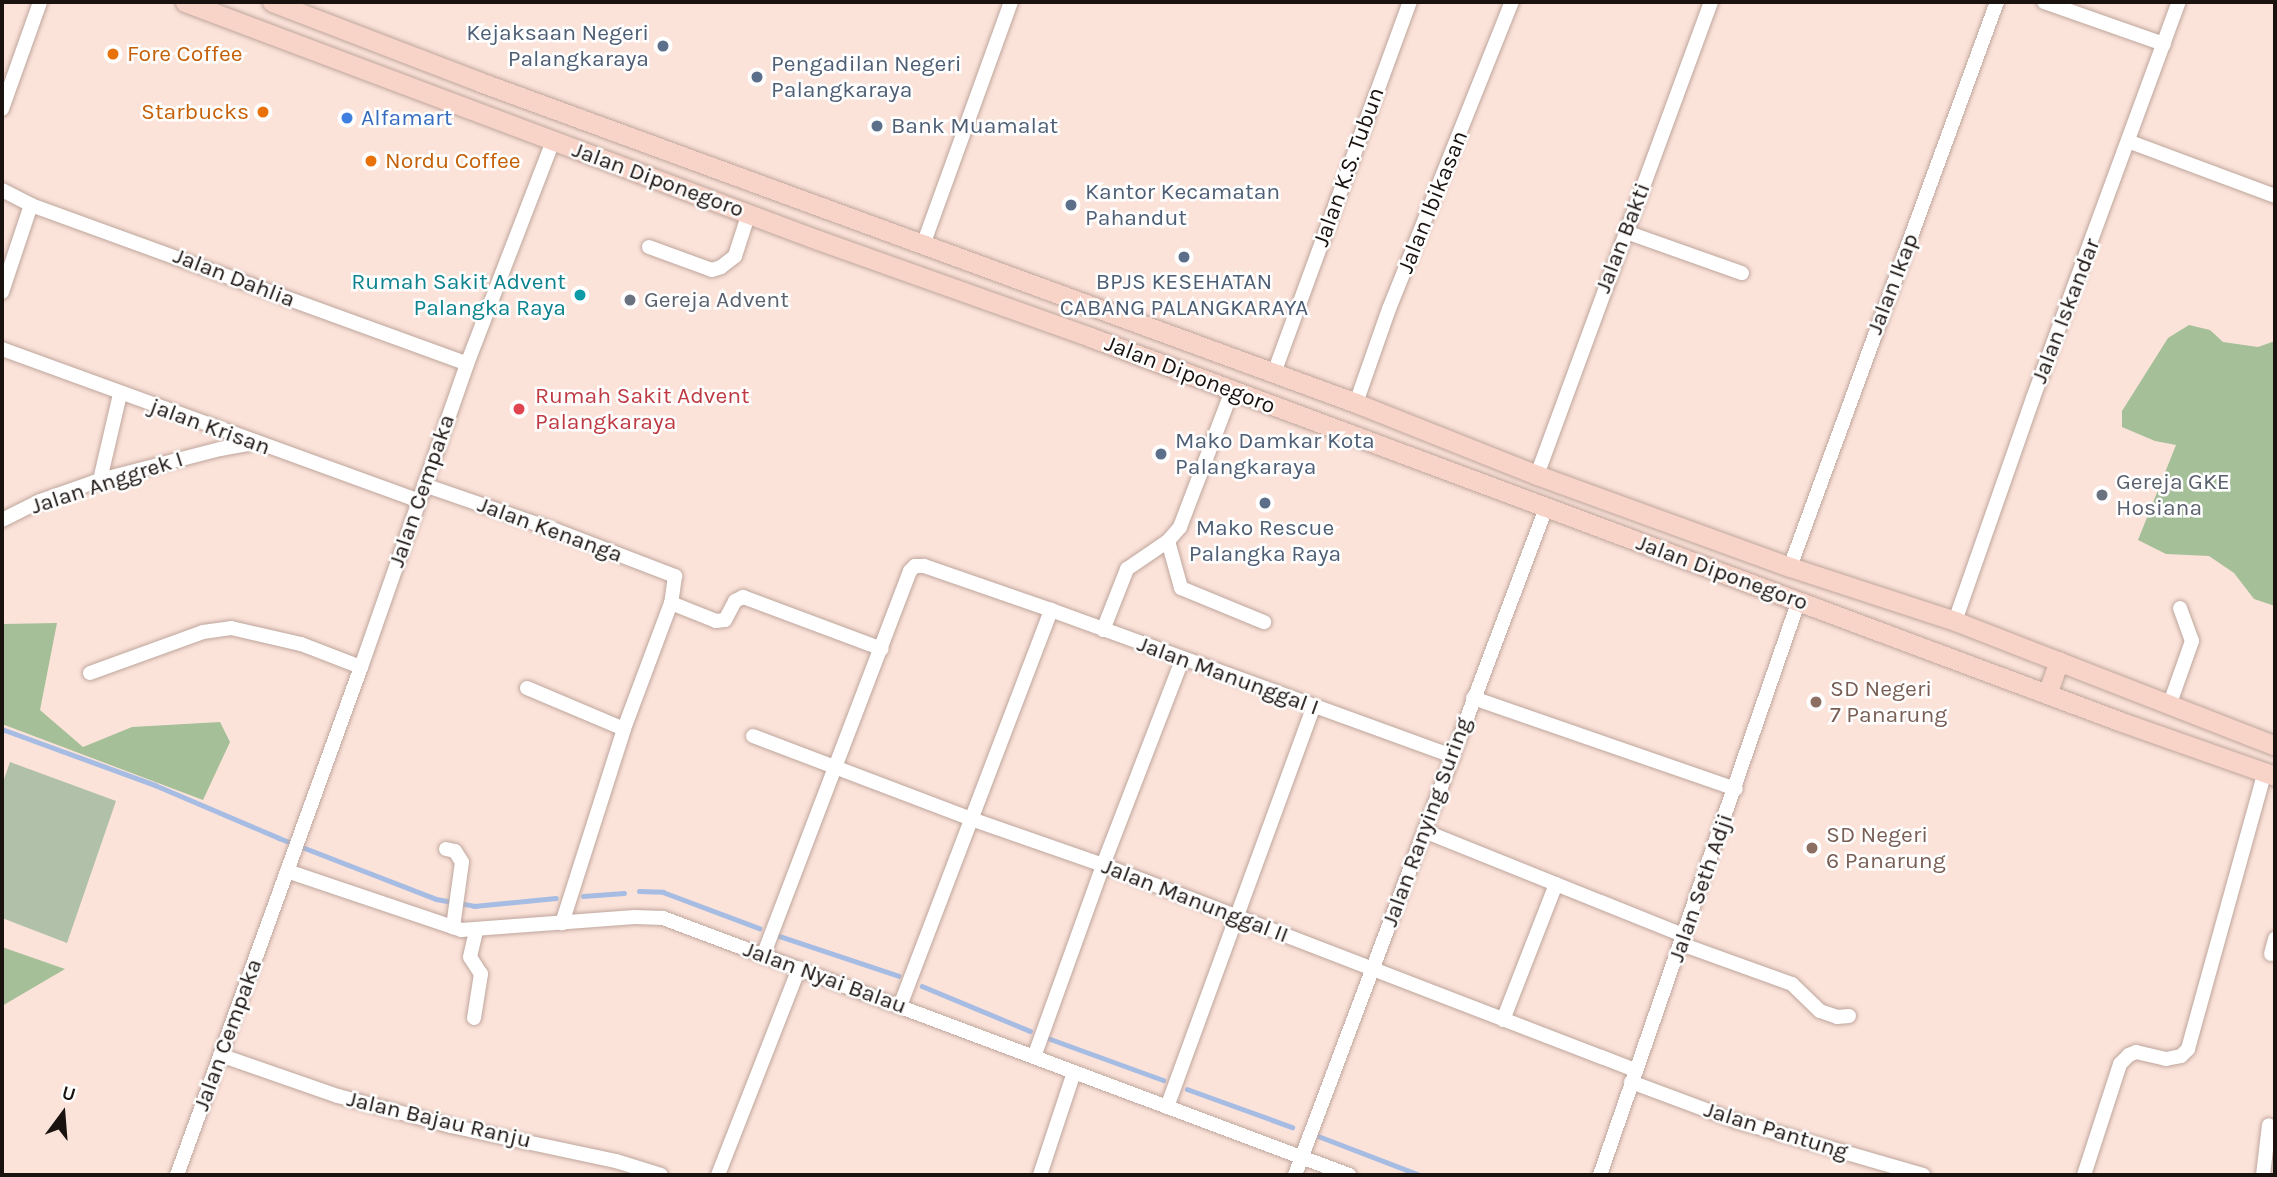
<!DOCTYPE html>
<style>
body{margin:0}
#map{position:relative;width:2277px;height:1177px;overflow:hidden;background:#fce3da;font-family:Karla,sans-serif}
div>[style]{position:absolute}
.green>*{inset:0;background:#b1c1a9}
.forest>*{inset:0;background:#a5bf98}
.stream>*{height:4.5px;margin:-2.25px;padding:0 2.25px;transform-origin:2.25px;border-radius:2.25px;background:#a6bce3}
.roads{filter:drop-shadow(0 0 2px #bea69d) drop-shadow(0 0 2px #bea69d)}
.minor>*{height:14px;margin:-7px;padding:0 7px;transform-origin:7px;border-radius:7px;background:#fff}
.major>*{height:19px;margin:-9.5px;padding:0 9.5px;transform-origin:9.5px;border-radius:9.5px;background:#f8d3c7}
.dots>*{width:19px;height:19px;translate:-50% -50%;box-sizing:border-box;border:4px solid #fff;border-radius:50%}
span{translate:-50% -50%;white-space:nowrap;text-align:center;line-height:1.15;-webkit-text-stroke:5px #fff;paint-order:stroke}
.service-label{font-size:23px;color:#4e5e75}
.right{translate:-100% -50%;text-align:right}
.left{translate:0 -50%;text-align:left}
.food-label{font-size:23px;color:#c56008}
.shop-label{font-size:23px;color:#366cbe}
.street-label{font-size:23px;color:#1a120f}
.culture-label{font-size:23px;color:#0d838f}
.worship-label{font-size:23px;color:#5b616d}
.health-label{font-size:23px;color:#be3a42}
.education-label{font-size:23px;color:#785e54}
.frame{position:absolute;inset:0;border:4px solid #1a120f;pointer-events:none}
.north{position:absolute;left:28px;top:1079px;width:70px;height:70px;-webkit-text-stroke:5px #fff;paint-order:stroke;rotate:16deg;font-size:19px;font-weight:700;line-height:28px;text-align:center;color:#1a120f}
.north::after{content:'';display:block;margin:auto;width:24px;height:32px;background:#1a120f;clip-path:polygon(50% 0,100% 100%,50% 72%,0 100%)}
</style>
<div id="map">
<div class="green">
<div style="clip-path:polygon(10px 762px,116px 801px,67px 943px,2px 918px,2px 785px)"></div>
</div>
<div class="forest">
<div style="clip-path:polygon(2189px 325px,2210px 330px,2223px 342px,2258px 347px,2275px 341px,2275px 606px,2254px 599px,2234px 573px,2209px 556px,2166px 554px,2138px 540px,2176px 445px,2155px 441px,2122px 427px,2122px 411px,2168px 338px)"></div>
<div style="clip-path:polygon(57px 623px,40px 710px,83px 747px,132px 727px,220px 722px,230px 742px,203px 800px,2px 724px,2px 624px)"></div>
<div style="clip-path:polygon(2px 947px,65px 969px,2px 1006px)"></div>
</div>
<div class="stream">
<div style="left:2px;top:729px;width:163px;rotate:20.1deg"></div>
<div style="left:155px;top:785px;width:135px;rotate:23.1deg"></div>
<div style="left:279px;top:838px;width:168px;rotate:21.2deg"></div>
<div style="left:436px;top:899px;width:39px;rotate:10deg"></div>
<div style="left:474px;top:906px;width:82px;rotate:-5.6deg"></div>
<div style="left:639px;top:891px;width:24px;rotate:2deg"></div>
<div style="left:663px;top:892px;width:103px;rotate:20.6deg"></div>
<div style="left:583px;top:896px;width:41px;rotate:-4.2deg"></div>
<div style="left:779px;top:936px;width:126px;rotate:18.4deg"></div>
<div style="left:922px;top:986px;width:117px;rotate:22.6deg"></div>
<div style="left:1045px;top:1037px;width:126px;rotate:20deg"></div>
<div style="left:1187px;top:1089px;width:112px;rotate:19.9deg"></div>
<div style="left:1313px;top:1134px;width:115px;rotate:21deg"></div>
</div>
<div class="roads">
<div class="minor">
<div style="left:2044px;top:2px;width:127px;rotate:19.3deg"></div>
<div style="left:2px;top:109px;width:114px;rotate:-70.4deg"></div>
<div style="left:2130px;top:142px;width:155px;rotate:20.4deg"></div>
<div style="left:2px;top:190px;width:33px;rotate:27deg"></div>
<div style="left:31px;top:205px;width:464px;rotate:20deg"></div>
<div style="left:1626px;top:232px;width:123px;rotate:19.5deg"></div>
<div style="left:923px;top:245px;width:258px;rotate:-70.1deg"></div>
<div style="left:649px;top:247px;width:67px;rotate:20.1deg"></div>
<div style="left:712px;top:270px;width:9px;rotate:-18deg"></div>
<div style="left:721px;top:267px;width:18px;rotate:-38deg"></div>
<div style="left:735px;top:256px;width:45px;rotate:-72deg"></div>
<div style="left:2px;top:292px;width:92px;rotate:-71.6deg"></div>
<div style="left:2px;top:349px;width:444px;rotate:20deg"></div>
<div style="left:1274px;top:373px;width:395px;rotate:-69.9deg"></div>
<div style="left:1356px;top:403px;width:100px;rotate:-70.7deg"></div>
<div style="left:1389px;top:309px;width:331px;rotate:-68.2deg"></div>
<div style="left:1537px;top:475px;width:504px;rotate:-69.8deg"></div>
<div style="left:100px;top:480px;width:88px;rotate:-76.9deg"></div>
<div style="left:424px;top:485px;width:139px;rotate:19deg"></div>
<div style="left:555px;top:530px;width:129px;rotate:21deg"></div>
<div style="left:675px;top:576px;width:27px;rotate:98deg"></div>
<div style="left:671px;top:603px;width:134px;rotate:110.5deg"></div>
<div style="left:624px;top:729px;width:204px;rotate:107.7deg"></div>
<div style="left:2px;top:520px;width:42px;rotate:-26.6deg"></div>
<div style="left:40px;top:501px;width:64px;rotate:-19.3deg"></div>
<div style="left:100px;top:480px;width:124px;rotate:-14.5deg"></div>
<div style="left:220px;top:449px;width:35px;rotate:-10deg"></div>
<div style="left:1168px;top:541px;width:49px;rotate:74.5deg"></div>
<div style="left:1181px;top:588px;width:90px;rotate:22.3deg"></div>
<div style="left:1790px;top:567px;width:602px;rotate:-69.88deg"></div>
<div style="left:671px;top:603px;width:48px;rotate:21.8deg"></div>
<div style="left:716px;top:621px;width:9px;rotate:-6deg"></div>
<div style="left:725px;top:620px;width:21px;rotate:-62deg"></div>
<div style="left:735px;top:601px;width:9px;rotate:-27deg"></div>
<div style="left:743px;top:597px;width:148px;rotate:20.5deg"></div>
<div style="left:1955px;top:621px;width:236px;rotate:-70.7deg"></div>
<div style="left:2033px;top:398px;width:422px;rotate:-69.8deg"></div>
<div style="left:1103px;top:630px;width:66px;rotate:-68.5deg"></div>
<div style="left:1127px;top:569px;width:50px;rotate:-34.3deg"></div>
<div style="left:1168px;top:541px;width:18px;rotate:-49deg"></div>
<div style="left:1180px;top:527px;width:146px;rotate:-69.1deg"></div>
<div style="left:90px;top:673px;width:120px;rotate:-19.9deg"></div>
<div style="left:203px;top:632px;width:28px;rotate:-8deg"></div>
<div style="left:231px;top:628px;width:72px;rotate:12.9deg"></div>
<div style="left:301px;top:644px;width:64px;rotate:21deg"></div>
<div style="left:527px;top:688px;width:105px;rotate:22.9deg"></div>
<div style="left:1473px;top:698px;width:278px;rotate:19.1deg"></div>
<div style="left:2169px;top:706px;width:69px;rotate:-70.5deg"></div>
<div style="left:2192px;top:641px;width:35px;rotate:-110deg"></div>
<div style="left:753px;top:736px;width:233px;rotate:20.8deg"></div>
<div style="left:971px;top:819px;width:140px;rotate:19.2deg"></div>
<div style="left:1103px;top:865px;width:570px;rotate:21.07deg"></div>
<div style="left:1424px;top:831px;width:281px;rotate:21.9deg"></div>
<div style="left:446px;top:849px;width:9px;rotate:13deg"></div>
<div style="left:455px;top:851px;width:13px;rotate:58deg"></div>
<div style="left:462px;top:862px;width:66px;rotate:97.9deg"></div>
<div style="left:287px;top:871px;width:184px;rotate:18.7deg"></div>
<div style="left:461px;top:930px;width:174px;rotate:-4.3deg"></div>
<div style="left:635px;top:917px;width:28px;rotate:2deg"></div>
<div style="left:663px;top:918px;width:733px;rotate:20.54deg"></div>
<div style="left:1681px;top:944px;width:118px;rotate:19.8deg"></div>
<div style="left:1792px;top:984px;width:39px;rotate:44deg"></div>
<div style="left:1820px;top:1011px;width:18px;rotate:19deg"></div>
<div style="left:1837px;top:1017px;width:12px;rotate:-5deg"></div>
<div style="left:2271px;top:954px;width:16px;rotate:-75deg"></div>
<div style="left:763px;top:956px;width:412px;rotate:-69.1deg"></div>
<div style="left:910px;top:571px;width:7px;rotate:-45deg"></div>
<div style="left:915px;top:566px;width:9px"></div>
<div style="left:924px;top:566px;width:134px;rotate:19.1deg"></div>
<div style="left:1051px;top:610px;width:428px;rotate:20deg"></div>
<div style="left:900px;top:1006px;width:424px;rotate:-69.1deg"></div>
<div style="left:474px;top:1018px;width:45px;rotate:-81deg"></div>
<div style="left:481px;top:974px;width:20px;rotate:-123deg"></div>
<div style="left:470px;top:957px;width:27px;rotate:-77deg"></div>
<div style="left:1503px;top:1020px;width:146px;rotate:-68.7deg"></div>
<div style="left:220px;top:1055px;width:125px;rotate:19.2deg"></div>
<div style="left:338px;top:1096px;width:117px;rotate:14.9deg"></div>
<div style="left:451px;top:1126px;width:169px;rotate:12deg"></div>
<div style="left:616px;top:1161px;width:47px;rotate:17.3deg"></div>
<div style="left:1034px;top:1057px;width:204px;rotate:-70.2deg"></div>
<div style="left:1103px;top:865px;width:220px;rotate:-68.9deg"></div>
<div style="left:1631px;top:1082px;width:112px;rotate:20.4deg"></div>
<div style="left:1736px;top:1121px;width:195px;rotate:16.1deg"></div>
<div style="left:1167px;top:1107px;width:425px;rotate:-69.9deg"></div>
<div style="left:177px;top:1175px;width:540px;rotate:-70.09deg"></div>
<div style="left:361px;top:667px;width:321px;rotate:-70.7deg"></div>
<div style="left:467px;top:364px;width:239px;rotate:-68.9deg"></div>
<div style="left:718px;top:1175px;width:222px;rotate:-68.6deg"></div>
<div style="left:1040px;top:1175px;width:108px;rotate:-71.7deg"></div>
<div style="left:1295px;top:1175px;width:713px;rotate:-69.38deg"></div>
<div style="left:1600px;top:1175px;width:608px;rotate:-70.91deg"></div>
<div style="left:2084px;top:1175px;width:117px;rotate:-72deg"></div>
<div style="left:2120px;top:1064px;width:13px;rotate:-45deg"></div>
<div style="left:2129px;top:1055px;width:8px;rotate:-23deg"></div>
<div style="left:2136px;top:1052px;width:31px;rotate:13deg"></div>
<div style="left:2166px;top:1059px;width:15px;rotate:-11deg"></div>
<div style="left:2181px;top:1056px;width:10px;rotate:-45deg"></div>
<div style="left:2188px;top:1049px;width:288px;rotate:-74.5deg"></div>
<div style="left:2263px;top:1175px;width:50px;rotate:-83.2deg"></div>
</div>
<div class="major">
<div style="left:185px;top:2px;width:676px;rotate:20.61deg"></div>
<div style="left:818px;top:240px;width:289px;rotate:19.6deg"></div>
<div style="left:1090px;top:337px;width:1098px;rotate:20.46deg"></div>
<div style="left:2119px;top:721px;width:165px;rotate:19.4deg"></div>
<div style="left:272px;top:2px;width:223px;rotate:21deg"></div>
<div style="left:480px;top:82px;width:933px;rotate:20.12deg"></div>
<div style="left:1356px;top:403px;width:195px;rotate:21.7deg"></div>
<div style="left:1537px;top:475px;width:269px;rotate:20deg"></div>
<div style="left:1790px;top:567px;width:174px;rotate:18.1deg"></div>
<div style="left:1955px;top:621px;width:344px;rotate:21.3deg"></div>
<div style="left:2047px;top:694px;width:35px;rotate:-70deg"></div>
</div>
</div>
<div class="dots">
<div style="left:663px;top:46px;background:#5c6f8a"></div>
<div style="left:113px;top:54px;background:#e8710a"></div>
<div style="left:757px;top:77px;background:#5c6f8a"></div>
<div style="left:263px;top:112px;background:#e8710a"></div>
<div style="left:347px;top:118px;background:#3f7fe0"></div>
<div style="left:877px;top:126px;background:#5c6f8a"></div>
<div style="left:371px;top:161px;background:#e8710a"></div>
<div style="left:1071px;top:205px;background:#5c6f8a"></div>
<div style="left:1184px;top:257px;background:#5c6f8a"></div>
<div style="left:580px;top:295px;background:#0f9aa8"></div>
<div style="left:630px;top:300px;background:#6b7280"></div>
<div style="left:519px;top:409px;background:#e0444e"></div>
<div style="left:1161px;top:454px;background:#5c6f8a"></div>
<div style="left:2102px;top:495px;background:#6b7280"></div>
<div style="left:1265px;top:503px;background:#5c6f8a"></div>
<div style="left:1816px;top:702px;background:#8d6e63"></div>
<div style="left:1812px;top:848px;background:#8d6e63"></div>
</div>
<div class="service-label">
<span class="right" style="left:649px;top:46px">Kejaksaan Negeri<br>Palangkaraya</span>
<span class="left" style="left:771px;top:77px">Pengadilan Negeri<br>Palangkaraya</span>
<span class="left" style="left:891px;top:126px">Bank Muamalat</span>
<span class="left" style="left:1085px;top:205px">Kantor Kecamatan<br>Pahandut</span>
<span style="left:1184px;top:295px">BPJS KESEHATAN<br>CABANG PALANGKARAYA</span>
<span class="left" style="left:1175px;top:454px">Mako Damkar Kota<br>Palangkaraya</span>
<span style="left:1265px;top:541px">Mako Rescue<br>Palangka Raya</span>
</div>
<div class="food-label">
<span class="left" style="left:127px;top:54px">Fore Coffee</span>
<span class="right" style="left:249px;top:112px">Starbucks</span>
<span class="left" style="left:385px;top:161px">Nordu Coffee</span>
</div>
<div class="shop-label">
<span class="left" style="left:361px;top:118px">Alfamart</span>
</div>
<div class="street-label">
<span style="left:1349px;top:167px;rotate:-70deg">Jalan K.S. Tubun</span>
<span style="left:658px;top:180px;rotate:20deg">Jalan Diponegoro</span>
<span style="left:1433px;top:202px;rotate:-68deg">Jalan Ibikasan</span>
<span style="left:1623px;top:238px;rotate:-69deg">Jalan Bakti</span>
<span style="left:234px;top:278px;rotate:21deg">Jalan Dahlia</span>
<span style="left:1893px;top:284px;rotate:-69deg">Jalan Ikap</span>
<span style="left:2066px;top:311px;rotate:-69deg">Jalan Iskandar</span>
<span style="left:1190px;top:375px;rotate:21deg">Jalan Diponegoro</span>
<span style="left:210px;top:427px;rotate:20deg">jalan Krisan</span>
<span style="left:107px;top:483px;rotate:-18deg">Jalan Anggrek I</span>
<span style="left:422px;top:491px;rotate:-71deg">Jalan Cempaka</span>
<span style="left:550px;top:530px;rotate:20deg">Jalan Kenanga</span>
<span style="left:1722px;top:573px;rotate:20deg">Jalan Diponegoro</span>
<span style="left:1228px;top:676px;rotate:20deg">Jalan Manunggal I</span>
<span style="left:1427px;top:822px;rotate:-70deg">Jalan Ranying Suring</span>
<span style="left:1701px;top:888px;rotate:-71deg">Jalan Seth Adji</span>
<span style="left:1195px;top:901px;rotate:21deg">Jalan Manunggal II</span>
<span style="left:825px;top:978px;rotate:20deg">Jalan Nyai Balau</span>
<span style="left:228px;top:1035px;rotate:-70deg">Jalan Cempaka</span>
<span style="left:439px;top:1120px;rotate:13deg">Jalan Bajau Ranju</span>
<span style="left:1776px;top:1131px;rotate:17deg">Jalan Pantung</span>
</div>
<div class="culture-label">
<span class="right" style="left:566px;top:295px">Rumah Sakit Advent<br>Palangka Raya</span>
</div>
<div class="worship-label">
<span class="left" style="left:644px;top:300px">Gereja Advent</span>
<span class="left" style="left:2116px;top:495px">Gereja GKE<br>Hosiana</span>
</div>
<div class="health-label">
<span class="left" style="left:535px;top:409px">Rumah Sakit Advent<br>Palangkaraya</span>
</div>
<div class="education-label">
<span class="left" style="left:1830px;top:702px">SD Negeri<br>7 Panarung</span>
<span class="left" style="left:1826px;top:848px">SD Negeri<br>6 Panarung</span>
</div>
<div class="frame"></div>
<div class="north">U</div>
</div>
